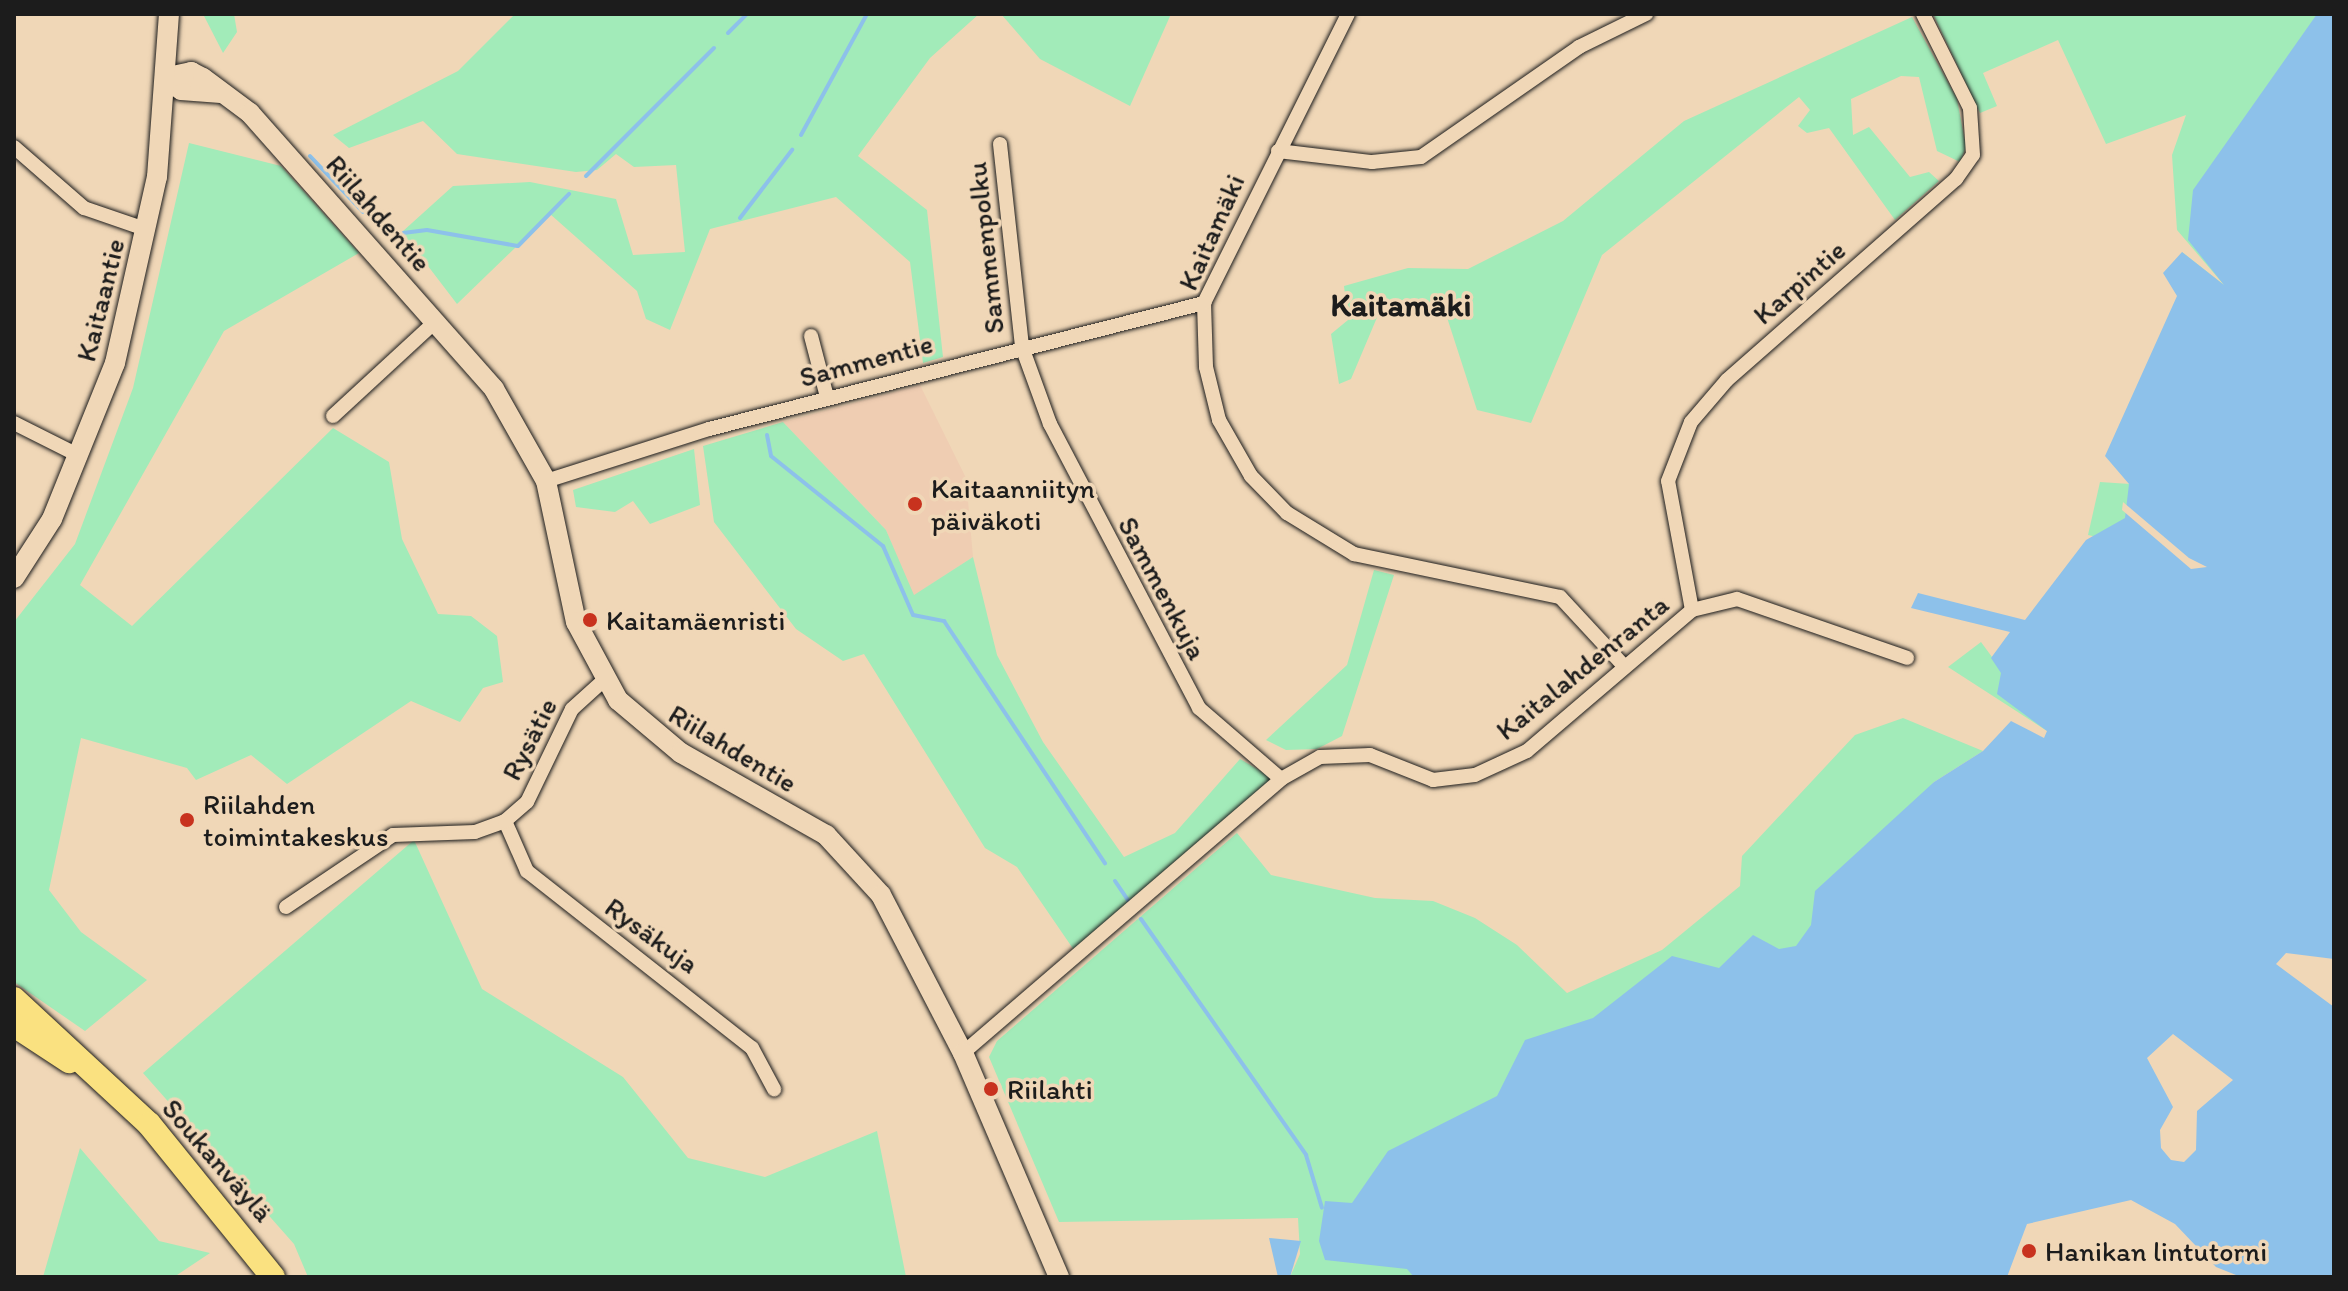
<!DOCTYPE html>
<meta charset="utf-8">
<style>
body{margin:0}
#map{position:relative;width:2348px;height:1291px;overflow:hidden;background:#f0d7b7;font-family:Itim,sans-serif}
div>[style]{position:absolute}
.built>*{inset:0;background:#efcdb2}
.green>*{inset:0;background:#a2ebb9}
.water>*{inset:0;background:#8dc1ea}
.pier>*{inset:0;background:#f0d7b7}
.stream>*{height:4px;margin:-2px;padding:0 2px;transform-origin:2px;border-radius:2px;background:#8dc1ea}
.roads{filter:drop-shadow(0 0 2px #1c1c1c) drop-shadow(0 0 2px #1c1c1c)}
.street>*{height:14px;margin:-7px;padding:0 7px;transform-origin:7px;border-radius:7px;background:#f0d7b7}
.secondary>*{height:20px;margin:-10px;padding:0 10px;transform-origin:10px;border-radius:10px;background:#f0d7b7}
.primary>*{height:24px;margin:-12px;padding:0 12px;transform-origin:12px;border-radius:12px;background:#fae180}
.dots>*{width:22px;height:22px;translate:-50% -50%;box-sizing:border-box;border:4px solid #f0d7b7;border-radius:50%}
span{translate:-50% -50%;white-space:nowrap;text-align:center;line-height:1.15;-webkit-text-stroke:7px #f0d7b7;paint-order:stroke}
.street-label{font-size:28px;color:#1c1c1c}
.poi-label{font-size:28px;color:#1c1c1c}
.left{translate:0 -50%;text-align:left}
.quarter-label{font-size:32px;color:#1c1c1c;font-weight:700}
.frame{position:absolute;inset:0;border:16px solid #1c1c1c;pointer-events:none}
</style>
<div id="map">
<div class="built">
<div style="clip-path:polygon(920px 385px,966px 478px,973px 557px,913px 596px,886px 530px,783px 422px)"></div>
</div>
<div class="green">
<div style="clip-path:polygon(203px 14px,234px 14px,237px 32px,223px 53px)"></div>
<div style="clip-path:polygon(515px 14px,979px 14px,930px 58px,858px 156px,927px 210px,943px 357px,923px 363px,910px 262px,836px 197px,710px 229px,670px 330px,646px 319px,637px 291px,550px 214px,457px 304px,402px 232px,453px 186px,530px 182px,616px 199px,633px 255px,685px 252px,676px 165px,634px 167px,616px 154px,597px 170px,576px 172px,457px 154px,423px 121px,349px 148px,333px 135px,458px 71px)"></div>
<div style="clip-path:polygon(1001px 14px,1171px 14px,1130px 106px,1040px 59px)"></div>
<div style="clip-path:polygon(1933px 14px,2334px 14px,2296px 379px,2188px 272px,2182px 252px,2224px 285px,2177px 230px,2172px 155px,2186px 115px,2106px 144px,2058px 40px,1983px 73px,1997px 106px,1980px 113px)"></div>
<div style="clip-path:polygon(1912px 17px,1957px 99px,1966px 147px,1960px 162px,1937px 151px,1919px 77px,1901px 76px,1851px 99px,1853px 135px,1869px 127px,1910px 177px,1929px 172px,1939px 181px,1895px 220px,1829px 128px,1807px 133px,1798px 126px,1810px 110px,1799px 97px,1602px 255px,1531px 423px,1477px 410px,1442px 302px,1381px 308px,1351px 379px,1339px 384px,1331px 334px,1348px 320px,1344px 286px,1408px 268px,1468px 269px,1563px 221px,1684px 121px)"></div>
<div style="clip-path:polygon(189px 143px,281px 166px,359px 253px,224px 331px,80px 585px,132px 626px,333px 428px,389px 462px,402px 539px,438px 614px,471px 616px,497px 636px,503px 682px,483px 688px,460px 722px,411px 701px,287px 784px,251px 755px,196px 780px,187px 768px,81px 738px,49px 890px,81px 932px,147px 980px,85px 1031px,14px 982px,14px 622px,75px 544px,133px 388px)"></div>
<div style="clip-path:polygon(783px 422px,886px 530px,914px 595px,973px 557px,997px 655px,1043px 742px,1124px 857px,1175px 833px,1240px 759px,1273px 778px,1076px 953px,1017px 867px,985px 848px,864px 654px,843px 661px,796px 629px,714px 522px,703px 446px)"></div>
<div style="clip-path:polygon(694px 449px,700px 505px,650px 524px,633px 501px,615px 512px,576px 507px,573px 490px)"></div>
<div style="clip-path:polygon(2100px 482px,2130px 484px,2216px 496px,2101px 538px,2088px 535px)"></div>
<div style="clip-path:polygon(1374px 570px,1394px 575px,1342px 736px,1317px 749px,1286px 750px,1266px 740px,1347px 665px)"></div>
<div style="clip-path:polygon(2011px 633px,2047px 731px,1948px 667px,1981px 642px,1992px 657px)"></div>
<div style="clip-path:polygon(1903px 718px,1983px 751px,1934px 782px,1527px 1277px,1290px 1277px,1300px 1254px,1298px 1218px,1059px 1222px,989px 1057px,997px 1041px,1237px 833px,1271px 875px,1375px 898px,1433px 901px,1475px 918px,1517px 945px,1567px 993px,1662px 950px,1740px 886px,1742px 856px,1855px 735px)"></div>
<div style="clip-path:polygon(414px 840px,482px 989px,623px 1077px,688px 1158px,765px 1177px,877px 1131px,906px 1277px,308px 1277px,294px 1244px,143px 1073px)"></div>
<div style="clip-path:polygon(80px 1148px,159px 1241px,210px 1253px,174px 1277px,43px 1277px)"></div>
</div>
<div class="water">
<div style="clip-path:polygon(evenodd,2317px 14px,2334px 14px,2334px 959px,2286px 953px,2276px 964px,2334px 1007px,2334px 1277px,2241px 1277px,2216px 1267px,2175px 1224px,2131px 1200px,2027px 1224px,2007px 1277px,1414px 1277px,1407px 1269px,1325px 1260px,1319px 1241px,1325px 1201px,1352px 1203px,1388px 1151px,1497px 1096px,1525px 1040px,1593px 1018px,1672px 956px,1719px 968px,1753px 935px,1779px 949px,1796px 946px,1811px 925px,1815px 891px,1934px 782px,1983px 751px,2011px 721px,2044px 738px,2047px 731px,1997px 694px,2001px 673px,1991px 658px,2010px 632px,1911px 608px,1918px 593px,2025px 620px,2086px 540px,2125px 518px,2129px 484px,2105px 456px,2177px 296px,2163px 273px,2182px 252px,2224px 285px,2188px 240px,2193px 190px,2317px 14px,2173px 1034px,2233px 1080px,2197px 1111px,2196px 1150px,2184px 1162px,2171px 1160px,2161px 1148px,2160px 1130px,2173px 1107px,2147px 1058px,2173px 1034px)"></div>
<div style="clip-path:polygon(1269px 1238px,1301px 1241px,1290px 1277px,1278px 1277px)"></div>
</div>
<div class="pier">
<div style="clip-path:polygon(2123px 502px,2189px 558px,2207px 567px,2191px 569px,2122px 510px)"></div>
</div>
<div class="stream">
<div style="left:728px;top:33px;width:27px;rotate:-45deg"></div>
<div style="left:801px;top:135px;width:138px;rotate:-61.4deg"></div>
<div style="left:310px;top:156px;width:77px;rotate:46.6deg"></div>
<div style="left:586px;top:176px;width:181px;rotate:-45deg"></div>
<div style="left:740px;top:218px;width:86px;rotate:-52.6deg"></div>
<div style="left:378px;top:228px;width:6px;rotate:9deg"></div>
<div style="left:403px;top:233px;width:24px;rotate:-7deg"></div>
<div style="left:427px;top:230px;width:92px;rotate:10deg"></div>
<div style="left:518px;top:246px;width:73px;rotate:-45.6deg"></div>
<div style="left:767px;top:435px;width:21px;rotate:79deg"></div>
<div style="left:771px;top:456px;width:144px;rotate:38.8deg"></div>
<div style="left:883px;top:546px;width:75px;rotate:66.5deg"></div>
<div style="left:913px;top:615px;width:32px;rotate:11deg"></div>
<div style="left:944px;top:621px;width:291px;rotate:56.4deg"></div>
<div style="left:1115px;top:881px;width:25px;rotate:56deg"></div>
<div style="left:1141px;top:919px;width:288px;rotate:55deg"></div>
<div style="left:1306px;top:1155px;width:55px;rotate:73.2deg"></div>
</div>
<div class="roads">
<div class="street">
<div style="left:1348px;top:14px;width:323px;rotate:116.5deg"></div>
<div style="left:1204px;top:303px;width:64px;rotate:88.2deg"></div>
<div style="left:1206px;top:367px;width:55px;rotate:76.2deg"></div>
<div style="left:1219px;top:420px;width:64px;rotate:60.3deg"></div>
<div style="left:1251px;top:476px;width:52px;rotate:45.8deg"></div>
<div style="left:1287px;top:513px;width:79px;rotate:31.5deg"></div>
<div style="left:1354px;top:554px;width:210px;rotate:11.8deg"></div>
<div style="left:1560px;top:597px;width:94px;rotate:47.2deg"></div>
<div style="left:1000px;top:144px;width:204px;rotate:83.8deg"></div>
<div style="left:1022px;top:347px;width:82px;rotate:70deg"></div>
<div style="left:1050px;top:424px;width:321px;rotate:62.3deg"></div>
<div style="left:1199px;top:708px;width:108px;rotate:40.9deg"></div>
<div style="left:14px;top:147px;width:93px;rotate:41.1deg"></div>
<div style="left:84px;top:208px;width:65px;rotate:19deg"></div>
<div style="left:1278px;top:151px;width:95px;rotate:6.7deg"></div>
<div style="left:1372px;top:162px;width:49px;rotate:-5.8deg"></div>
<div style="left:1421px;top:157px;width:193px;rotate:-34.8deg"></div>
<div style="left:1579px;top:47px;width:75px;rotate:-26.2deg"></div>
<div style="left:811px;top:336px;width:63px;rotate:75.3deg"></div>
<div style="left:333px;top:416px;width:140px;rotate:-42.7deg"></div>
<div style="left:14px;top:423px;width:74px;rotate:26.6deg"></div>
<div style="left:546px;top:481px;width:171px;rotate:-17.7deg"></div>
<div style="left:709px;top:429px;width:511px;rotate:-14.28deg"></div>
<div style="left:1692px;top:610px;width:131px;rotate:-100.5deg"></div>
<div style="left:1668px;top:481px;width:63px;rotate:-68.7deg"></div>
<div style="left:1691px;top:422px;width:55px;rotate:-49.4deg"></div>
<div style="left:1727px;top:380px;width:305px;rotate:-41.3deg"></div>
<div style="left:1956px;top:179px;width:29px;rotate:-55deg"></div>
<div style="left:1973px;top:155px;width:47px;rotate:-93.7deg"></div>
<div style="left:1970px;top:108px;width:105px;rotate:-116.6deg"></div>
<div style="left:505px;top:821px;width:55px;rotate:66.3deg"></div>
<div style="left:527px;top:871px;width:286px;rotate:38.2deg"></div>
<div style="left:752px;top:1048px;width:47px;rotate:61.8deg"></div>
<div style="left:286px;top:907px;width:129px;rotate:-33.9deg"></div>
<div style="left:393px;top:835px;width:82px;rotate:-2.1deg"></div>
<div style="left:475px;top:832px;width:32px;rotate:-20deg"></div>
<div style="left:505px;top:821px;width:29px;rotate:-41deg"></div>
<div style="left:527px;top:802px;width:103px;rotate:-64.2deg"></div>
<div style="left:572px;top:709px;width:43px;rotate:-42.2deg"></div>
<div style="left:963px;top:1053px;width:420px;rotate:-40.7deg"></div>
<div style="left:1281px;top:779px;width:45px;rotate:-29.4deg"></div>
<div style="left:1320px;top:757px;width:50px;rotate:-2.3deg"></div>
<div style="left:1370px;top:755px;width:68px;rotate:21.6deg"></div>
<div style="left:1433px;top:780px;width:42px;rotate:-6.8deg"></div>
<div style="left:1475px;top:775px;width:57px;rotate:-24.8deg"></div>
<div style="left:1527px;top:751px;width:217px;rotate:-40.5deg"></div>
<div style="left:1692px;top:610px;width:46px;rotate:-13.7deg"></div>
<div style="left:1737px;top:599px;width:180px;rotate:19.1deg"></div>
</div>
<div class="secondary">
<div style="left:221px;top:93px;width:40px;rotate:-175.7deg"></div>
<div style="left:181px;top:90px;width:18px;rotate:-135deg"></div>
<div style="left:168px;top:77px;width:24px;rotate:-12deg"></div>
<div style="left:191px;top:72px;width:13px;rotate:27deg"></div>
<div style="left:203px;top:78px;width:59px;rotate:36.7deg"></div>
<div style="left:250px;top:113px;width:368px;rotate:48.5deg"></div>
<div style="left:494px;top:389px;width:106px;rotate:60.5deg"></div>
<div style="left:546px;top:481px;width:144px;rotate:78deg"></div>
<div style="left:576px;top:622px;width:89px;rotate:61.7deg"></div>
<div style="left:618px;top:700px;width:82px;rotate:40.1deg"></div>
<div style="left:681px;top:753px;width:167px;rotate:29.5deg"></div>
<div style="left:826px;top:835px;width:81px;rotate:47.5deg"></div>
<div style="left:881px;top:895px;width:178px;rotate:62.6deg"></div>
<div style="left:963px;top:1053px;width:244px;rotate:66.8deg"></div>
<div style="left:14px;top:578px;width:70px;rotate:-57.2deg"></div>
<div style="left:52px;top:519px;width:168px;rotate:-68deg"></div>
<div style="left:115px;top:363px;width:191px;rotate:-77.3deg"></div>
<div style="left:157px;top:177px;width:163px;rotate:-85.8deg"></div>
</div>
<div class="primary">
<div style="left:14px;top:999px;width:184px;rotate:42.8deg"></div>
<div style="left:149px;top:1124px;width:197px;rotate:51deg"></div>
<div style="left:14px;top:1025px;width:66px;rotate:33.2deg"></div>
</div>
</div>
<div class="dots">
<div style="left:915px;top:504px;background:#c8321e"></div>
<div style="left:590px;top:620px;background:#c8321e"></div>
<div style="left:187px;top:820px;background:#c8321e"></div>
<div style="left:991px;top:1089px;background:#c8321e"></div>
<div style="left:2029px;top:1251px;background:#c8321e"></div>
</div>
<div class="street-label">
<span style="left:379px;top:213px;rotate:49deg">Riilahdentie</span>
<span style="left:1211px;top:232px;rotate:-66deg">Kaitamäki</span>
<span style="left:985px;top:248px;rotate:-96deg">Sammenpolku</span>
<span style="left:1799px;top:282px;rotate:-41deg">Karpintie</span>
<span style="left:100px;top:300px;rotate:-76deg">Kaitaantie</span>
<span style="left:866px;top:360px;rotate:-15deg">Sammentie</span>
<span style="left:1163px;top:588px;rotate:62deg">Sammenkuja</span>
<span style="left:1582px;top:667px;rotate:-39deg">Kaitalahdenranta</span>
<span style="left:529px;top:739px;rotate:-63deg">Rysätie</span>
<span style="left:733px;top:748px;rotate:31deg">Riilahdentie</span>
<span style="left:652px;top:935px;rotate:36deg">Rysäkuja</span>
<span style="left:218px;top:1160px;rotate:49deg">Soukanväylä</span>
</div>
<div class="poi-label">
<span class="left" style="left:931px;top:504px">Kaitaanniityn<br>päiväkoti</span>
<span class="left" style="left:606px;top:620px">Kaitamäenristi</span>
<span class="left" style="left:203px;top:820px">Riilahden<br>toimintakeskus</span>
<span class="left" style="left:1007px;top:1089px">Riilahti</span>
<span class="left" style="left:2045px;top:1251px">Hanikan lintutorni</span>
</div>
<div class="quarter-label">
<span style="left:1401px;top:305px">Kaitamäki</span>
</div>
<div class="frame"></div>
</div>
